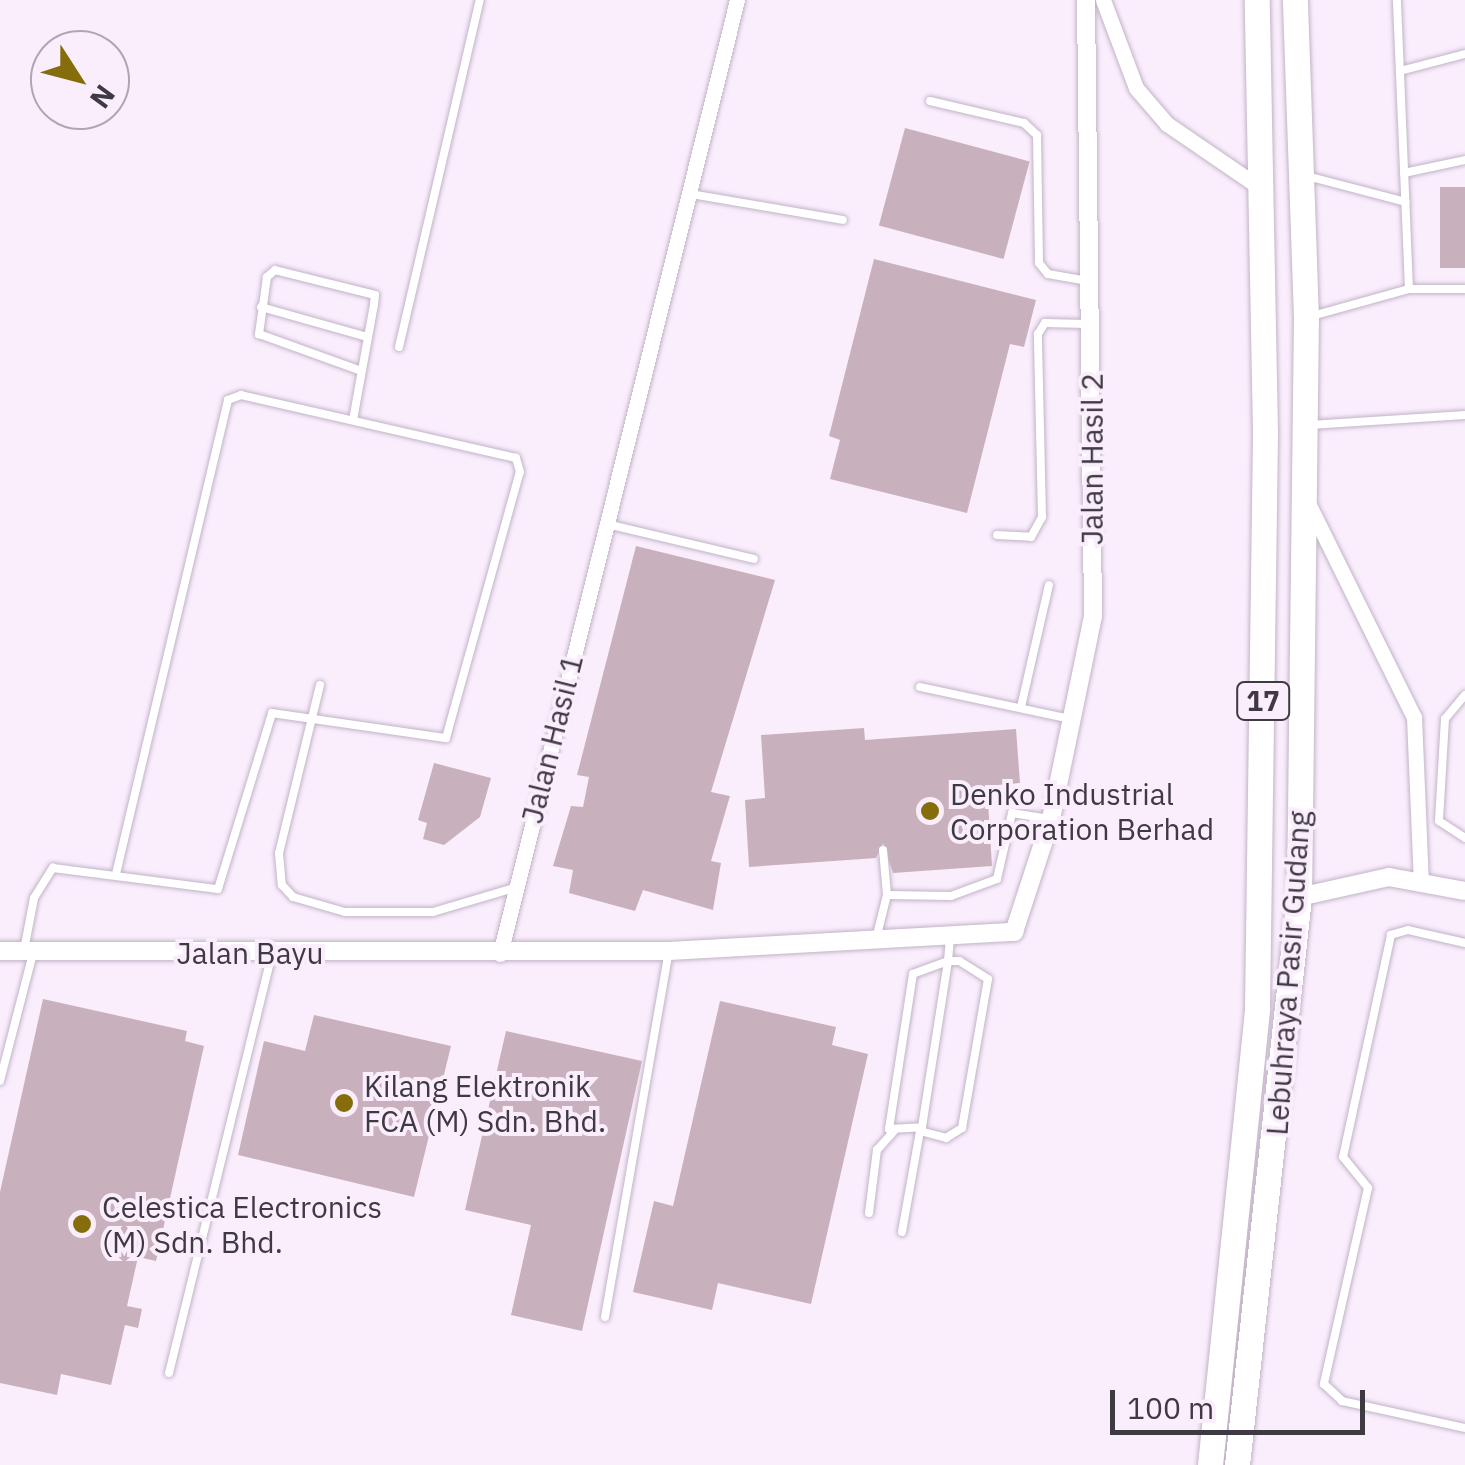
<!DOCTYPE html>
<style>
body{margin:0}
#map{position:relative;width:1465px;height:1465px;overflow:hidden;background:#faeefd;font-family:"IBM Plex Sans",sans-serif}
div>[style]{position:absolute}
.building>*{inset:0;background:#c8b1bd;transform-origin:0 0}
.roads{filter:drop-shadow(0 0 2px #c2b3c6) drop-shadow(0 0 2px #c2b3c6)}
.service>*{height:8px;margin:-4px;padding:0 4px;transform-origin:4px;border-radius:4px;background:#fff}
.minor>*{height:15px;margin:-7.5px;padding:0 7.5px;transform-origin:7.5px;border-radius:7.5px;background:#fff}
.tertiary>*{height:18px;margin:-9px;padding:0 9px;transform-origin:9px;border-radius:9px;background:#fff}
.trunk>*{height:25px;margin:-12.5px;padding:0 12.5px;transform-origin:12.5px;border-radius:12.5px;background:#fff}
.dots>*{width:28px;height:28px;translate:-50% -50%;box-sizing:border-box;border:5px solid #faeefd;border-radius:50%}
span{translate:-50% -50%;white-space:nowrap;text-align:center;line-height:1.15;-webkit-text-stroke:8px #faeefd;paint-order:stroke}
.shield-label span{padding:2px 8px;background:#faeefd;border:2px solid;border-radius:8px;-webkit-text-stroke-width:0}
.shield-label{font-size:28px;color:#3f3941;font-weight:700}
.street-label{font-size:30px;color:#3f3941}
.poi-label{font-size:30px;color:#3f3941}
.left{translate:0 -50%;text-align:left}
.north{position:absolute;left:30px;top:30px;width:100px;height:100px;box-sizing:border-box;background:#faeefd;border:2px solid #afa6b2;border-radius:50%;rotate:126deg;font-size:28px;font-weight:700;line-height:40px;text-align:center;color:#3f3941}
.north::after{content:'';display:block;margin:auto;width:35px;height:45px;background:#866d0b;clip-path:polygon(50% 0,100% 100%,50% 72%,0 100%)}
.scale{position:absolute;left:1110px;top:1390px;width:255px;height:45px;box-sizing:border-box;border:5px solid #3f3941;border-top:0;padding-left:12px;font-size:30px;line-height:35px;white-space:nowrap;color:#3f3941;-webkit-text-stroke:8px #faeefd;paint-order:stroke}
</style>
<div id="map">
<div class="building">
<div style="left:905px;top:128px;width:129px;height:101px;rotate:15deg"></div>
<div style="left:1465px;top:187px;width:81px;height:25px;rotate:90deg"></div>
<div style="clip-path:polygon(874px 259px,1036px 300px,1024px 347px,1010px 344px,967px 513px,830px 479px,840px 440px,829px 436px)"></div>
<div style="clip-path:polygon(636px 546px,775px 580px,711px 792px,730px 796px,711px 861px,721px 863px,713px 910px,643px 890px,635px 911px,569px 893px,573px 870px,553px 866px,571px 806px,583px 807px,589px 777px,577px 775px)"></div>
<div style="clip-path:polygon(864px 728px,865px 740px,1016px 729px,1020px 783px,987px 786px,992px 866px,893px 873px,883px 843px,876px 858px,749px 867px,745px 800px,765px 798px,761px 735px)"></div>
<div style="clip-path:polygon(434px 763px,491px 778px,480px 817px,444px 845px,423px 839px,427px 823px,418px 820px)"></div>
<div style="clip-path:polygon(43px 999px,187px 1031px,185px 1041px,204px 1046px,156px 1261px,138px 1257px,127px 1306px,142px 1309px,138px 1328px,125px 1325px,111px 1385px,61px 1374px,57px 1395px,0 1383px,0 1192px)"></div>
<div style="clip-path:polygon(720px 1001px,836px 1027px,832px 1045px,868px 1054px,811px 1304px,718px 1283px,712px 1310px,633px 1292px,654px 1201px,673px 1206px)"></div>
<div style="clip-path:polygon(314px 1015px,451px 1046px,414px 1197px,238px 1155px,264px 1041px,305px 1051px)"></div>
<div style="clip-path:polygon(506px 1031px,642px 1061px,582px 1331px,511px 1315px,531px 1225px,465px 1210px)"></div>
</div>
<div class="roads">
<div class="service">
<div style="left:1400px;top:71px;width:67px;rotate:-14.7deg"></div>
<div style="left:930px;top:101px;width:97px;rotate:13.2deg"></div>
<div style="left:1024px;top:123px;width:18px;rotate:43deg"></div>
<div style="left:1037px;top:135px;width:128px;rotate:89.1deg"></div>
<div style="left:1039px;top:263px;width:14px;rotate:51deg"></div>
<div style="left:1048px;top:274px;width:39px;rotate:10deg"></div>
<div style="left:1404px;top:173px;width:62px;rotate:-12deg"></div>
<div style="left:1303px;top:175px;width:106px;rotate:14.7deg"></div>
<div style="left:691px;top:194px;width:154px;rotate:9.7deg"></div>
<div style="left:1409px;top:289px;width:56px"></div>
<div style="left:261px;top:307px;width:111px;rotate:15.7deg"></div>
<div style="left:1312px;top:316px;width:101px;rotate:-15.6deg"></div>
<div style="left:1409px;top:289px;width:289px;rotate:-92.4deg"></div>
<div style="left:399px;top:347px;width:356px;rotate:-76.9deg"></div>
<div style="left:353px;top:420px;width:118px;rotate:-79.7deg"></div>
<div style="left:374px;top:304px;width:9px;rotate:-84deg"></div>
<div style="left:375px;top:295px;width:103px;rotate:-166deg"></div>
<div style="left:275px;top:270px;width:11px;rotate:139deg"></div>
<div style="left:267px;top:277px;width:58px;rotate:98deg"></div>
<div style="left:259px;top:334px;width:109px;rotate:19.8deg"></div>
<div style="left:1310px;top:425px;width:155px;rotate:-3.7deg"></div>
<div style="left:607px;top:524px;width:151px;rotate:13.4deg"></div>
<div style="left:997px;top:535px;width:34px;rotate:3deg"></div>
<div style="left:1031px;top:537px;width:23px;rotate:-61deg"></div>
<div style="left:1042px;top:517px;width:183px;rotate:-91.3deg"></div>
<div style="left:1038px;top:334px;width:13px;rotate:-58deg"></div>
<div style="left:1045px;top:323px;width:42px;rotate:1.4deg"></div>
<div style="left:320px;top:685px;width:173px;rotate:103.7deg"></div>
<div style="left:279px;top:853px;width:32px;rotate:85deg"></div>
<div style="left:282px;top:885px;width:16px;rotate:47deg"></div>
<div style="left:293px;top:897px;width:54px;rotate:16.1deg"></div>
<div style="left:345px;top:912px;width:88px"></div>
<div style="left:433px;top:912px;width:84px;rotate:-16.5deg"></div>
<div style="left:920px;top:687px;width:154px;rotate:12deg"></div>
<div style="left:1465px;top:695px;width:31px;rotate:130deg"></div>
<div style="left:1445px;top:719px;width:102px;rotate:93.4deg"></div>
<div style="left:1439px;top:821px;width:31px;rotate:33deg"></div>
<div style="left:1021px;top:707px;width:125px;rotate:-77.1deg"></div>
<div style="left:883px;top:850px;width:45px;rotate:84.9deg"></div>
<div style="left:887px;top:895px;width:64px;rotate:0.9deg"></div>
<div style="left:951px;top:896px;width:49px;rotate:-20.3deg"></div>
<div style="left:997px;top:879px;width:68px;rotate:-77.2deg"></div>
<div style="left:1012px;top:813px;width:39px;rotate:9deg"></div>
<div style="left:876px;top:939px;width:45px;rotate:-76deg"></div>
<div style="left:1465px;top:943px;width:58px;rotate:-167.2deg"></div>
<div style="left:1408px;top:930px;width:18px;rotate:164deg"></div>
<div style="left:1391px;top:935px;width:227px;rotate:102.2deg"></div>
<div style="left:1343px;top:1157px;width:40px;rotate:51deg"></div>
<div style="left:1368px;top:1188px;width:201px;rotate:102.7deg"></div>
<div style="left:1324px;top:1384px;width:25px;rotate:43deg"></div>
<div style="left:1342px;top:1401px;width:126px;rotate:12.4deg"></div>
<div style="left:24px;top:950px;width:53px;rotate:-79.1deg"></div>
<div style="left:34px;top:898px;width:36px;rotate:-58deg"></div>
<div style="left:53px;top:868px;width:166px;rotate:7.3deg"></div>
<div style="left:218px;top:889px;width:184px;rotate:-72.9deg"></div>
<div style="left:272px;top:713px;width:176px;rotate:8.2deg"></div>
<div style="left:446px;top:738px;width:276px;rotate:-74.5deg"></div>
<div style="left:520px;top:472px;width:15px;rotate:-106deg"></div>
<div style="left:516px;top:458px;width:282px;rotate:-167.1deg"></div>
<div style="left:241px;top:395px;width:14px;rotate:159deg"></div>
<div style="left:228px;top:400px;width:485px;rotate:103.3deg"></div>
<div style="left:0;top:1081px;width:135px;rotate:-75.5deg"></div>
<div style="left:869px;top:1213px;width:64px;rotate:-82.8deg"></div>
<div style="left:877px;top:1150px;width:25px;rotate:-48deg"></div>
<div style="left:902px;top:1232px;width:103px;rotate:-79.9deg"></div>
<div style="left:920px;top:1131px;width:27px;rotate:15deg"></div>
<div style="left:946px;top:1138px;width:19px;rotate:-32deg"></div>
<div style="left:962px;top:1128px;width:151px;rotate:-80.1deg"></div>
<div style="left:988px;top:979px;width:34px;rotate:-148deg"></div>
<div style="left:959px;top:961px;width:11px;rotate:180deg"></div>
<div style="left:948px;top:961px;width:37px;rotate:160deg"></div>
<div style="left:913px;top:974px;width:157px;rotate:98.8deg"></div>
<div style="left:889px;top:1129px;width:33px;rotate:-3deg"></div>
<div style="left:922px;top:1127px;width:168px;rotate:-81.1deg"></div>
<div style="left:948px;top:961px;width:23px;rotate:-85deg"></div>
<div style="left:605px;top:1317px;width:372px;rotate:-80.1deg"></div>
<div style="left:169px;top:1373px;width:432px;rotate:-76.2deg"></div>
</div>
<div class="minor">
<div style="left:1103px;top:0;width:94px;rotate:69.4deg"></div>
<div style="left:1136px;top:88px;width:48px;rotate:49.3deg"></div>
<div style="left:1167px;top:124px;width:112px;rotate:34.4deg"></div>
<div style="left:1309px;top:505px;width:237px;rotate:63.7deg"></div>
<div style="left:1414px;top:717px;width:165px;rotate:87.6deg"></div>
<div style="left:500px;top:954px;width:983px;rotate:-76.05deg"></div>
</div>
<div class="tertiary">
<div style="left:1299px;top:897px;width:92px;rotate:-12.5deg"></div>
<div style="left:1389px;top:877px;width:77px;rotate:10.4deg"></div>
<div style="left:0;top:951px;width:669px"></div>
<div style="left:669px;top:951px;width:346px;rotate:-3.2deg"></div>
<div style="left:1014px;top:932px;width:119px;rotate:-71.9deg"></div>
<div style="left:1051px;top:819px;width:207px;rotate:-78.3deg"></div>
<div style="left:1093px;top:616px;width:616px;rotate:-90.65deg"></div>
</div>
<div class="trunk">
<div style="left:1210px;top:1465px;width:459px;rotate:-84.1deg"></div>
<div style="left:1257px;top:1008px;width:575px;rotate:-89.2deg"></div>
<div style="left:1265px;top:433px;width:433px;rotate:-91.1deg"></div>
<div style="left:1237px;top:1465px;width:571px;rotate:-83.77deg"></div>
<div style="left:1299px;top:897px;width:579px;rotate:-89.31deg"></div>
<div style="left:1306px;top:318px;width:318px;rotate:-92deg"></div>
</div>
</div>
<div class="dots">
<div style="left:930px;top:811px;background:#866d0b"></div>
<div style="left:344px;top:1103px;background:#866d0b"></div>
<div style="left:82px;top:1224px;background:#866d0b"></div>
</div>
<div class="shield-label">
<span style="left:1263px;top:701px">17</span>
</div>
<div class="street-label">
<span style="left:1092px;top:459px;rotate:-90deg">Jalan Hasil 2</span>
<span style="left:552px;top:739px;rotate:-76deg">Jalan Hasil 1</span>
<span style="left:250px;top:953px">Jalan Bayu</span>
<span style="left:1288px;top:973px;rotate:-86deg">Lebuhraya Pasir Gudang</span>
</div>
<div class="poi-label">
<span class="left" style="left:950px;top:811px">Denko Industrial<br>Corporation Berhad</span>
<span class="left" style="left:364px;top:1103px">Kilang Elektronik<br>FCA (M) Sdn. Bhd.</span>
<span class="left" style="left:102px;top:1224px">Celestica Electronics<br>(M) Sdn. Bhd.</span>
</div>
<div class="north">N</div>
<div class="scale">100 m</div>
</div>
